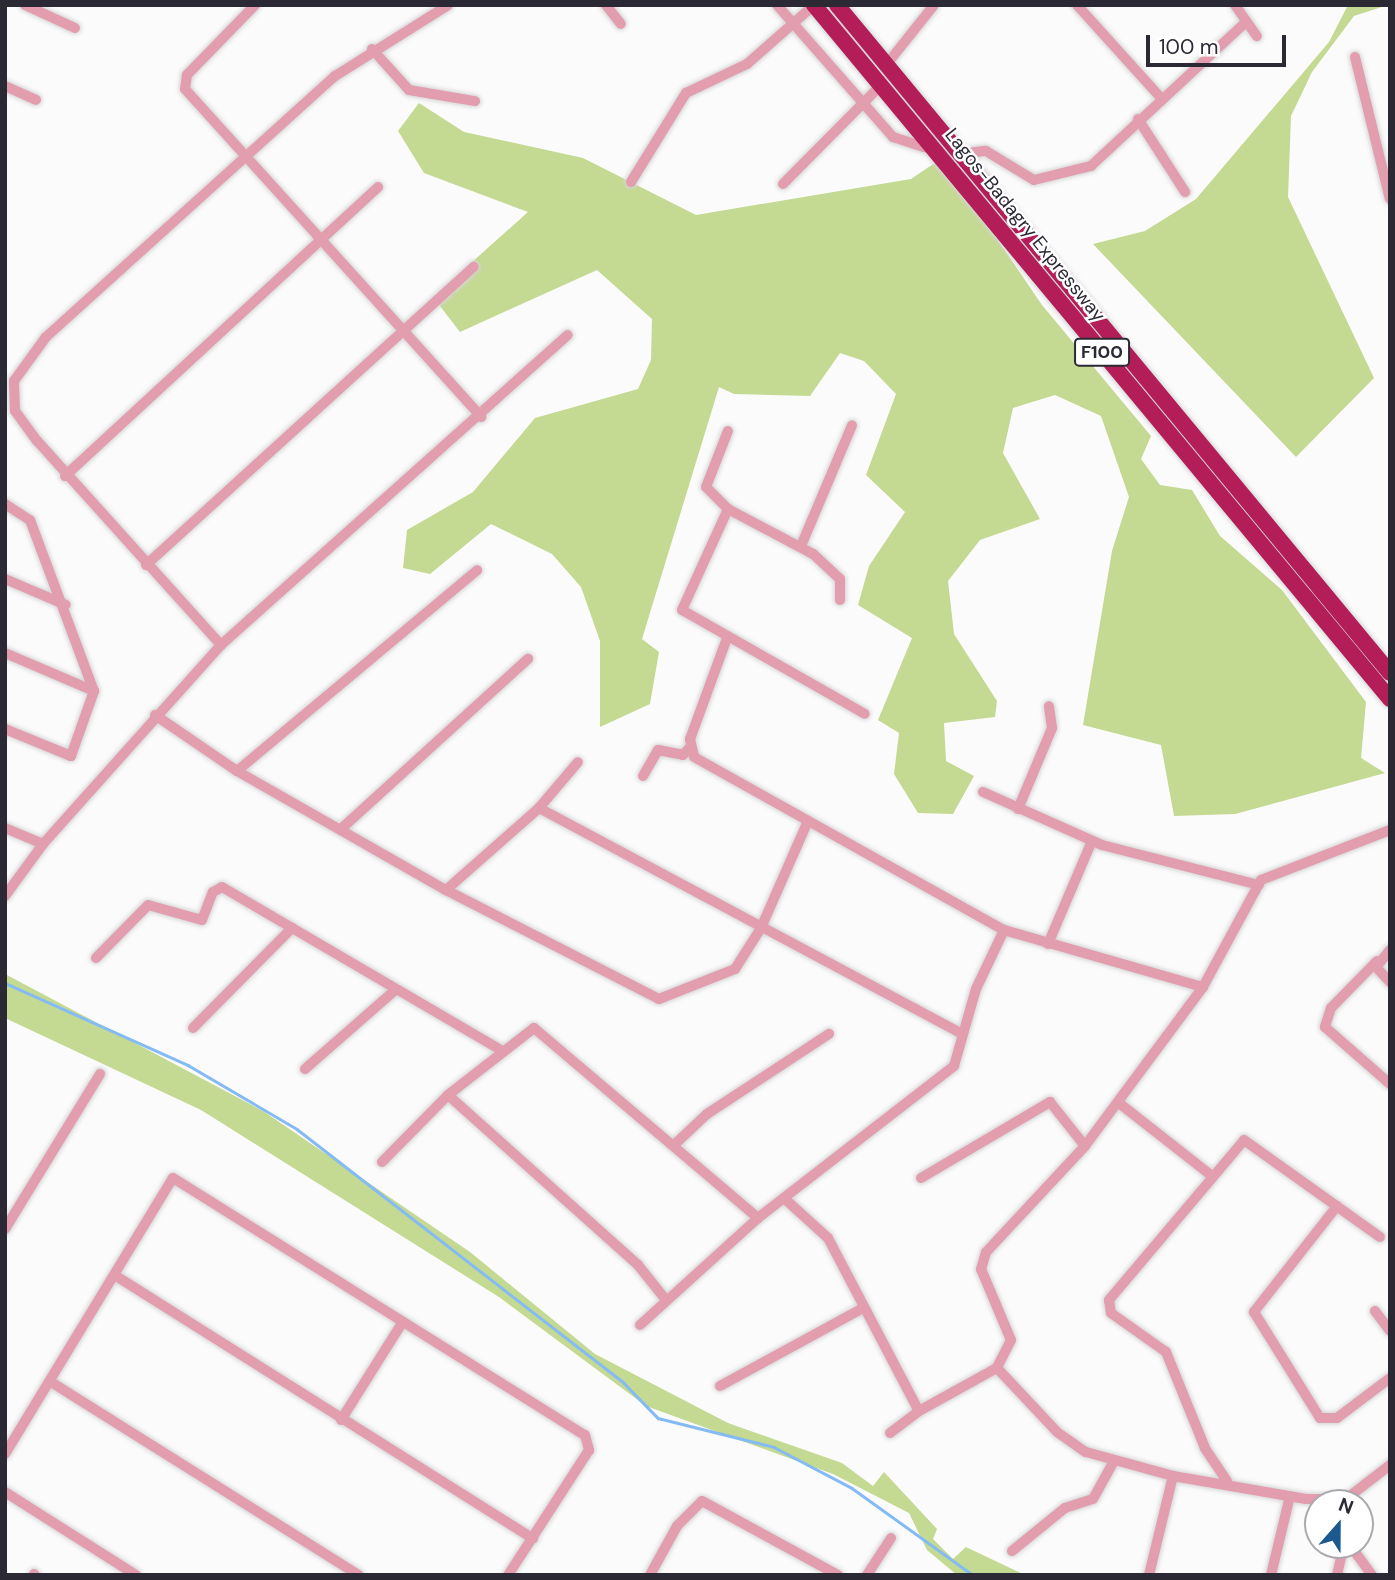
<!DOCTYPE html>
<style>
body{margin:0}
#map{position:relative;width:1395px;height:1580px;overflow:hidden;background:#fbfbfb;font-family:"DM Sans",sans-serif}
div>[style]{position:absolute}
.green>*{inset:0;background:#c4d991}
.stream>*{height:2.5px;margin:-1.25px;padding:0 1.25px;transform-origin:1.25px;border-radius:1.25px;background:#85bbf4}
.roads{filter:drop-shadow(0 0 2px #d6d5d7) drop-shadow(0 0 2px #d6d5d7)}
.minor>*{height:10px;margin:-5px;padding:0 5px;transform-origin:5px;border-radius:5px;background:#e29eae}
.highway>*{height:16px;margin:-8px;padding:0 8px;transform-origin:8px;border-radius:8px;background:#b31e58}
span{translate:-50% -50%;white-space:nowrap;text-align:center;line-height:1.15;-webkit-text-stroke:5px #fff;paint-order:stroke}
.shield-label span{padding:2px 5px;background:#fff;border:2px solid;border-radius:5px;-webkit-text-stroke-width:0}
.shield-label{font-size:18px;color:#2b2934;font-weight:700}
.street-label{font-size:19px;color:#2b2934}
.frame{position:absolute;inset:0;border:7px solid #2b2934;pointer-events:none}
.north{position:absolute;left:1304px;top:1489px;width:70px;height:70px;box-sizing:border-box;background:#fff;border:2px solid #aaa9ae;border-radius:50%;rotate:21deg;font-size:19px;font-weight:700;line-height:28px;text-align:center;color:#2b2934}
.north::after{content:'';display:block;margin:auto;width:24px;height:32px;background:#1b5990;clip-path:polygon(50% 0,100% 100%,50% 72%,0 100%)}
.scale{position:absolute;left:1146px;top:35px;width:140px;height:32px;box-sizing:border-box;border:4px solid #2b2934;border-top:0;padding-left:9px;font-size:21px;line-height:24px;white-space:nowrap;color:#2b2934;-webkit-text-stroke:5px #fff;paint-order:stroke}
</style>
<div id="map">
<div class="green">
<div style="clip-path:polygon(1348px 5px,1388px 5px,1354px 16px,1312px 72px,1291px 116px,1288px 197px,1374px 378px,1296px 457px,1093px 244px,1145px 231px,1196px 199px,1329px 42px)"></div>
<div style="clip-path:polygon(419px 103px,464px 132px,583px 158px,696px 215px,911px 179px,942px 158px,1042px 305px,1151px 436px,1141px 459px,1160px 485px,1192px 490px,1220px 536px,1282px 590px,1366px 702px,1361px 758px,1385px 773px,1235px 814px,1174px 816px,1161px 745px,1083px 725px,1112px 551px,1129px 497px,1101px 416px,1055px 395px,1013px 408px,1003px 453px,1040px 519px,980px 540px,948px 581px,954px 634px,997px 701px,995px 717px,944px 723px,946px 761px,974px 776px,953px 814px,918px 813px,894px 774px,899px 733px,878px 720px,912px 638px,858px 605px,869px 566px,905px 512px,866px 475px,896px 394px,864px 361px,840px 353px,810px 396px,734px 394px,719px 387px,642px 639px,659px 652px,650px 704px,600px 727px,600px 641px,581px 587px,552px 554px,491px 524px,430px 574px,403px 568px,407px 530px,473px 492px,535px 418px,638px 389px,651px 360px,652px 319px,597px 270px,460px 332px,433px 297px,528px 212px,424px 173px,398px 131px)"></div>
<div style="clip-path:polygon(5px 974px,263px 1111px,470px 1252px,595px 1354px,728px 1423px,842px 1463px,873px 1486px,884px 1472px,937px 1529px,933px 1539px,953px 1559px,966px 1547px,1025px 1575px,957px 1575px,927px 1550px,909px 1513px,833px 1474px,646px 1406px,499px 1297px,201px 1110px,5px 1018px)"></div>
</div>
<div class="stream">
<div style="left:5px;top:983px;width:201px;rotate:24.1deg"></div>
<div style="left:188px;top:1065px;width:126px;rotate:30.4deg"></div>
<div style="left:297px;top:1129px;width:414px;rotate:37.8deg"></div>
<div style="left:624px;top:1383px;width:49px;rotate:45.8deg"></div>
<div style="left:658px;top:1418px;width:120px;rotate:14deg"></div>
<div style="left:774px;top:1447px;width:88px;rotate:27.7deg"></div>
<div style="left:852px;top:1488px;width:149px;rotate:35.7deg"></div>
</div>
<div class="roads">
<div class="minor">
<div style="left:25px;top:5px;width:55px;rotate:24.7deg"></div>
<div style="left:255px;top:5px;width:98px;rotate:134.2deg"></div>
<div style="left:187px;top:75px;width:14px;rotate:98deg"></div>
<div style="left:185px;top:89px;width:442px;rotate:47.9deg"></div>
<div style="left:606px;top:5px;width:24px;rotate:52deg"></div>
<div style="left:777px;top:5px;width:176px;rotate:48.7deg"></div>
<div style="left:893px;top:137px;width:33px;rotate:18deg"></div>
<div style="left:924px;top:147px;width:8px;rotate:-30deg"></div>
<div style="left:1077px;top:5px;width:125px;rotate:47.9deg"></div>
<div style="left:1235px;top:5px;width:38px;rotate:55deg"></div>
<div style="left:372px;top:49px;width:55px;rotate:47.9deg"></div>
<div style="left:409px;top:90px;width:67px;rotate:9.5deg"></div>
<div style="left:1355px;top:57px;width:146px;rotate:76.2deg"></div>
<div style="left:887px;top:64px;width:75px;rotate:-51.5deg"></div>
<div style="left:5px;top:86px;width:34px;rotate:24deg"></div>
<div style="left:1138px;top:119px;width:87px;rotate:57.2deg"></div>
<div style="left:960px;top:154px;width:26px;rotate:-7deg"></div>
<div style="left:986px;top:151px;width:56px;rotate:31.1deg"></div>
<div style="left:1034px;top:180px;width:59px;rotate:-13.8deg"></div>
<div style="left:1091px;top:166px;width:210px;rotate:-42.9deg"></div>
<div style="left:631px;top:182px;width:105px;rotate:-58.3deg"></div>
<div style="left:686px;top:93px;width:68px;rotate:-25.4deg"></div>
<div style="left:747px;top:64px;width:89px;rotate:-41.4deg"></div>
<div style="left:783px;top:184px;width:138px;rotate:-45.3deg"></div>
<div style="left:65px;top:476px;width:426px;rotate:-42.7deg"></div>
<div style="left:5px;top:504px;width:30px;rotate:33deg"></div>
<div style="left:30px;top:520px;width:183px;rotate:69.5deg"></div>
<div style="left:94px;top:691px;width:69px;rotate:109.5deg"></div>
<div style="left:71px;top:756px;width:71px;rotate:-157.8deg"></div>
<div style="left:728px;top:509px;width:31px;rotate:-135deg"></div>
<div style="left:706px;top:487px;width:60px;rotate:-68.6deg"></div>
<div style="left:801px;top:546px;width:131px;rotate:-67.1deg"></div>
<div style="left:146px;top:565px;width:443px;rotate:-42.3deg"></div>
<div style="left:5px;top:579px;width:66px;rotate:23.1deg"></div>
<div style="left:840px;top:600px;width:21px;rotate:-90deg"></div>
<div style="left:840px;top:579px;width:37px;rotate:-137deg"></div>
<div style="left:813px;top:554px;width:96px;rotate:-152.1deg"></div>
<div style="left:728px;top:509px;width:111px;rotate:114.5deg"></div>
<div style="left:682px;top:610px;width:210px;rotate:29.6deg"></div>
<div style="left:727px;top:638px;width:108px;rotate:110.1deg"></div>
<div style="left:690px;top:739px;width:18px;rotate:77deg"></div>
<div style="left:694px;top:757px;width:355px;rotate:29.2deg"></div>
<div style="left:1004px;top:930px;width:207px;rotate:16deg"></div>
<div style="left:221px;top:645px;width:275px;rotate:-132deg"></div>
<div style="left:37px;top:441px;width:37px;rotate:-126deg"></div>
<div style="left:15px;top:411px;width:30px;rotate:-92deg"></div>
<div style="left:14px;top:381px;width:54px;rotate:-54deg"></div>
<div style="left:46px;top:337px;width:389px;rotate:-42.1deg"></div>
<div style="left:335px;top:76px;width:133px;rotate:-32.1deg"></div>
<div style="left:5px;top:653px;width:97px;rotate:23.1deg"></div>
<div style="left:155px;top:715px;width:99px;rotate:34.3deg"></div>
<div style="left:237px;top:771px;width:241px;rotate:29.7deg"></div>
<div style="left:446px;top:890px;width:239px;rotate:27.1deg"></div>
<div style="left:659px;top:999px;width:82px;rotate:-21.5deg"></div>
<div style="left:735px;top:969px;width:49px;rotate:-57.6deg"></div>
<div style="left:761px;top:928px;width:117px;rotate:-66.3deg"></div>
<div style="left:237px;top:771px;width:313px;rotate:-39.9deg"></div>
<div style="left:643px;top:776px;width:30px;rotate:-60deg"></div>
<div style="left:658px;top:750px;width:25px;rotate:11deg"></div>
<div style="left:683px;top:755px;width:11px;rotate:-49deg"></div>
<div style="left:983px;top:792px;width:130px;rotate:24deg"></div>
<div style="left:1102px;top:845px;width:162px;rotate:14.3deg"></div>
<div style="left:539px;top:808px;width:60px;rotate:-49.7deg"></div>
<div style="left:1018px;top:809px;width:88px;rotate:-67.2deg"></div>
<div style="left:1052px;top:728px;width:22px;rotate:-98deg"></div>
<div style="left:5px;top:828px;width:41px;rotate:22.8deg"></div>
<div style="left:341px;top:829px;width:253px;rotate:-42.3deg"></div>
<div style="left:1390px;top:830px;width:138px;rotate:158.8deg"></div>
<div style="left:1261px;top:880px;width:122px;rotate:118.5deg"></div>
<div style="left:1203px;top:987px;width:198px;rotate:126.6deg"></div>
<div style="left:1085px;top:1146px;width:145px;rotate:133deg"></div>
<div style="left:986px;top:1252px;width:18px;rotate:106deg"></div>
<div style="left:981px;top:1269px;width:77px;rotate:67.1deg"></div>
<div style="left:1011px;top:1340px;width:31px;rotate:117deg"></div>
<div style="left:997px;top:1368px;width:88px;rotate:46.8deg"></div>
<div style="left:1057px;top:1432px;width:35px;rotate:35deg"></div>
<div style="left:1086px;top:1452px;width:90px;rotate:15.4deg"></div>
<div style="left:1173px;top:1476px;width:135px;rotate:9.8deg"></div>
<div style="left:1306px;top:1499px;width:40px"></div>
<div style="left:1346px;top:1499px;width:56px;rotate:-37.7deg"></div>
<div style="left:446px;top:890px;width:124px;rotate:-41.4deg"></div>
<div style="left:539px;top:808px;width:480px;rotate:28.1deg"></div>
<div style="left:5px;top:896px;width:64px;rotate:-53.8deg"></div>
<div style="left:43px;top:844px;width:267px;rotate:-48.2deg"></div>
<div style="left:221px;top:645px;width:465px;rotate:-41.8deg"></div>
<div style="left:1048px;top:944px;width:112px;rotate:-66.9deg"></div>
<div style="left:1390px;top:950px;width:22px;rotate:129deg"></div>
<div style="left:1376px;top:967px;width:21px;rotate:47deg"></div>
<div style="left:96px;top:958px;width:74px;rotate:-45.5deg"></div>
<div style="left:148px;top:905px;width:56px;rotate:15.5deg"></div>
<div style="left:202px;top:920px;width:30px;rotate:-69deg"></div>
<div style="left:213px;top:892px;width:10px;rotate:-29deg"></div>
<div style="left:222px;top:887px;width:323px;rotate:30.3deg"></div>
<div style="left:1377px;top:961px;width:66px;rotate:134.4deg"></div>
<div style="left:1331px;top:1008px;width:20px;rotate:108deg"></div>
<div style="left:1325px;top:1027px;width:86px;rotate:41.2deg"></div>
<div style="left:193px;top:1028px;width:141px;rotate:-45.3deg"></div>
<div style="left:305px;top:1069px;width:118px;rotate:-41.2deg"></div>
<div style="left:448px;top:1095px;width:255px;rotate:41.8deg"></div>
<div style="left:638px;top:1265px;width:45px;rotate:51.3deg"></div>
<div style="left:1119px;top:1103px;width:118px;rotate:38.1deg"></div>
<div style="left:674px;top:1145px;width:45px;rotate:-43.2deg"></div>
<div style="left:707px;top:1114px;width:146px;rotate:-33.3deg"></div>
<div style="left:382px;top:1162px;width:94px;rotate:-45.4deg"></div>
<div style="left:448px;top:1095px;width:109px;rotate:-37.9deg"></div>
<div style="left:534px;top:1028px;width:294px;rotate:40.3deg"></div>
<div style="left:921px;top:1178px;width:150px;rotate:-30.5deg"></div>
<div style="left:1050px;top:1102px;width:56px;rotate:51.5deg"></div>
<div style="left:785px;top:1199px;width:58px;rotate:42.2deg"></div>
<div style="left:828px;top:1238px;width:195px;rotate:62.3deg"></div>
<div style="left:919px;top:1411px;width:89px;rotate:-28.9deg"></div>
<div style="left:1337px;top:1206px;width:135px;rotate:128.1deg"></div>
<div style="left:1254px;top:1312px;width:125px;rotate:58.1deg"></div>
<div style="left:1320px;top:1418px;width:17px"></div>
<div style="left:1337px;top:1418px;width:66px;rotate:-37deg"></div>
<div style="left:5px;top:1229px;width:182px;rotate:-58.5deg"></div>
<div style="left:116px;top:1276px;width:493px;rotate:32.2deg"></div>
<div style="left:1375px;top:1311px;width:25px;rotate:53deg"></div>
<div style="left:640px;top:1325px;width:159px;rotate:-42.2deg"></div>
<div style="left:758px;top:1218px;width:248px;rotate:-37.8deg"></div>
<div style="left:954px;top:1066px;width:80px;rotate:-74.1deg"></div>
<div style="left:976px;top:989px;width:65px;rotate:-64.6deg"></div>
<div style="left:51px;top:1382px;width:363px;rotate:32.1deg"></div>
<div style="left:720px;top:1386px;width:163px;rotate:-28.6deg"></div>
<div style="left:341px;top:1420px;width:115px;rotate:-57.8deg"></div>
<div style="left:890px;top:1433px;width:36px;rotate:-37deg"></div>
<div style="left:5px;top:1454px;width:323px;rotate:-58.7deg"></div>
<div style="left:173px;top:1178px;width:486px;rotate:32deg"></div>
<div style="left:585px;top:1435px;width:16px;rotate:75deg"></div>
<div style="left:589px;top:1450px;width:149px;rotate:122.9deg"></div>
<div style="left:1227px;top:1481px;width:40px;rotate:-124deg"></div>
<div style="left:1205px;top:1448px;width:104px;rotate:-112.1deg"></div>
<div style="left:1166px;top:1352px;width:67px;rotate:-144.7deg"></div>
<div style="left:1111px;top:1313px;width:13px;rotate:-99deg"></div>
<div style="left:1109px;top:1300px;width:209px;rotate:-49.8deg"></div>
<div style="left:1244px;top:1140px;width:167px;rotate:35.5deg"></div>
<div style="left:5px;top:1492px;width:155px;rotate:32.4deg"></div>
<div style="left:1350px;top:1545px;width:37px;rotate:54deg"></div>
<div style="left:1012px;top:1551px;width:68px;rotate:-39.1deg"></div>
<div style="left:1065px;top:1508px;width:29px;rotate:-18deg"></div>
<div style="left:1093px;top:1499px;width:43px;rotate:-61.1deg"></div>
<div style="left:34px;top:1574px;width:1px;rotate:45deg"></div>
<div style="left:650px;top:1575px;width:56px;rotate:-61.1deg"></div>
<div style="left:677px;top:1526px;width:35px;rotate:-45deg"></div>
<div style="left:702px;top:1501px;width:155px;rotate:28.6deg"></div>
<div style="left:867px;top:1575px;width:44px;rotate:-57deg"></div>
<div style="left:1149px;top:1575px;width:102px;rotate:-76.4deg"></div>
<div style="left:1271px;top:1575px;width:81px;rotate:-76.5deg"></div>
<div style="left:1337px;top:1575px;width:31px;rotate:-77deg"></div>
</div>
<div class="highway">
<div style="left:814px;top:5px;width:902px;rotate:50.31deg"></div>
<div style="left:837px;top:5px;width:867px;rotate:50.38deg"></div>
</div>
</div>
<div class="shield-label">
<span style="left:1102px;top:352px">F100</span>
</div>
<div class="street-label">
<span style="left:1025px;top:225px;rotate:51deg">Lagos-Badagry Expressway</span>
</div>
<div class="frame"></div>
<div class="north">N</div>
<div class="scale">100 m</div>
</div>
